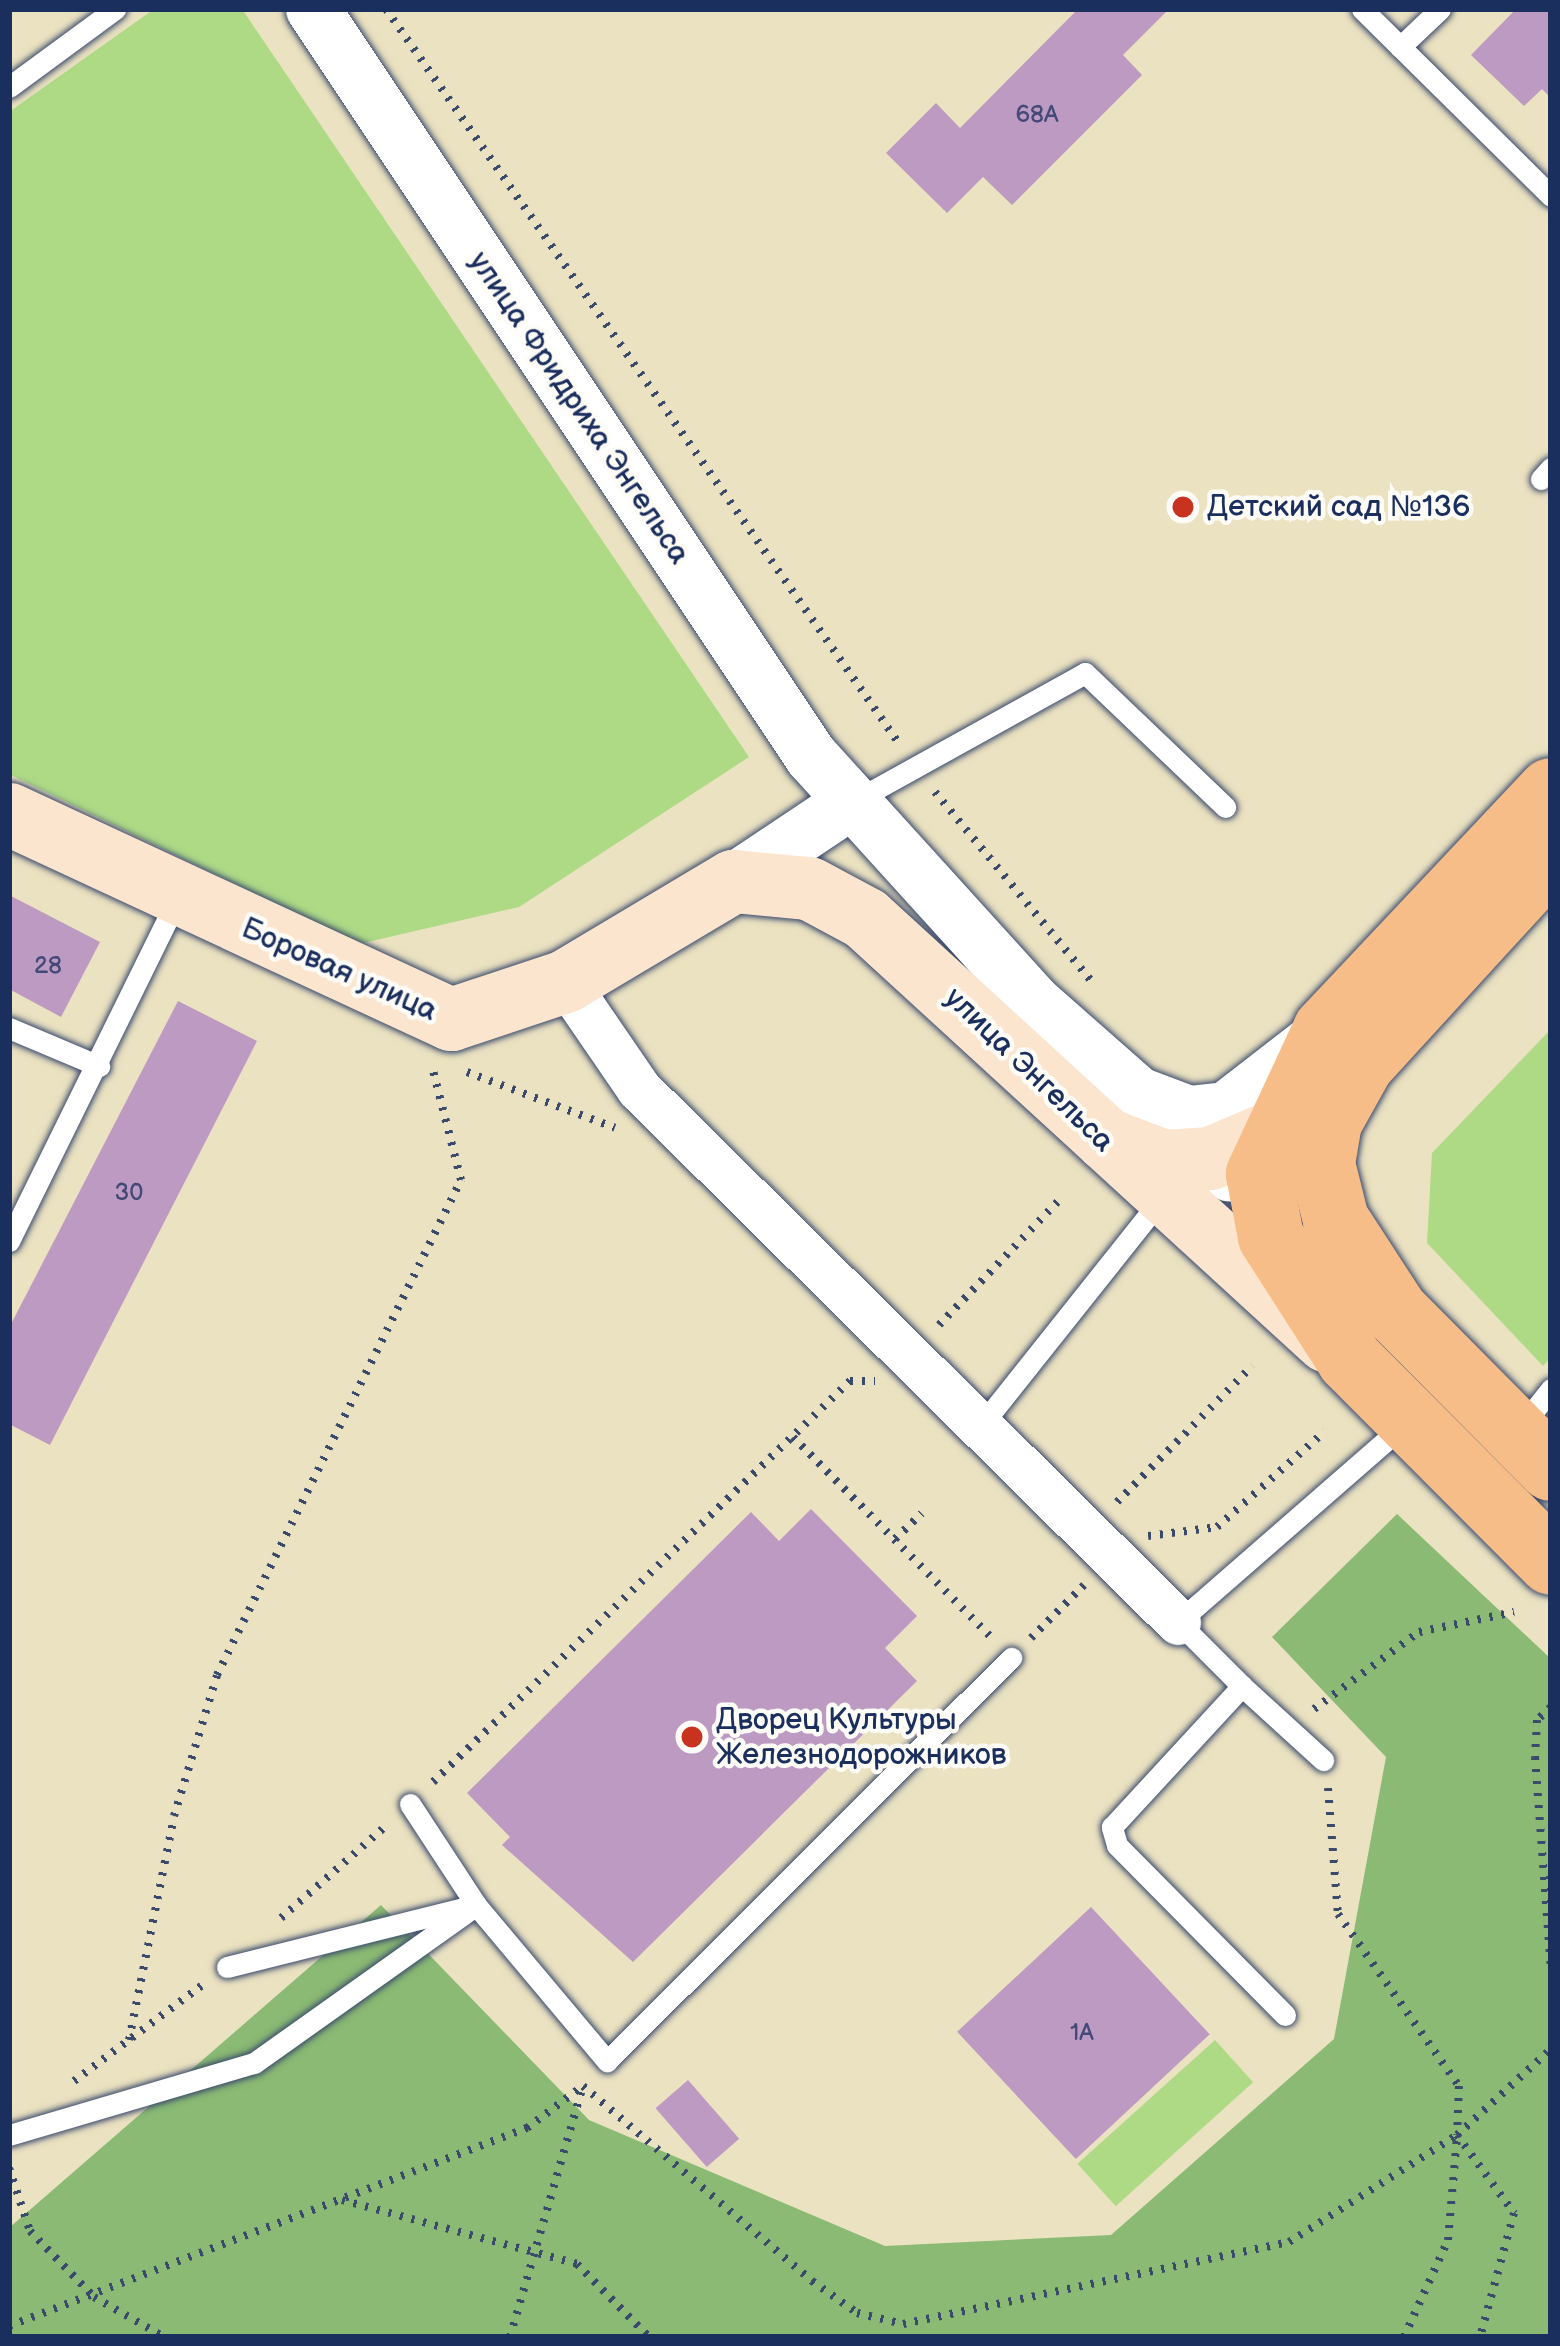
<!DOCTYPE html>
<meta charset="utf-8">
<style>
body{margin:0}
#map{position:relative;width:1560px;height:2346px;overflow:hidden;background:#ebe2c1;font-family:"Balsamiq Sans",sans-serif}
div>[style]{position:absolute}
.green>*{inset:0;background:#aeda86;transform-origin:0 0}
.forest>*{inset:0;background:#8aba73}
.building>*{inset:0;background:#bd9ac2;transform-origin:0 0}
.path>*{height:8px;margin-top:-4px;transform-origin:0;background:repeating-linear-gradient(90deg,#3a4a6d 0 3px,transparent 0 12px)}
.roads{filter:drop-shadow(0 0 3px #3a4a6d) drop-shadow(0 0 3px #3a4a6d)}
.service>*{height:21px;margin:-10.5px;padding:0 10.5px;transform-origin:10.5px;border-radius:10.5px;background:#fff}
.minor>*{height:45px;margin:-22.5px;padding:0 22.5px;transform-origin:22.5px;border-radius:22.5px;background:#fff}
.tertiary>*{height:54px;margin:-27px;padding:0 27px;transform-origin:27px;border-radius:27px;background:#fff}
.secondary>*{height:63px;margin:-31.5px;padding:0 31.5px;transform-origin:31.5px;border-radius:31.5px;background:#fce5cf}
.primary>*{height:66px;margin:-33px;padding:0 33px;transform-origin:33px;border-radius:33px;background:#f7bd88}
.dots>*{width:33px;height:33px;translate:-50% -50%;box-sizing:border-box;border:6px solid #fdfcf7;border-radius:50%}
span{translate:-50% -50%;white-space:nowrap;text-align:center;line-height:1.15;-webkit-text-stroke:9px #fdfcf7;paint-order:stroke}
.number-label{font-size:24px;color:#444a77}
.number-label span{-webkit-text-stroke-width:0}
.street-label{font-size:30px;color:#1b2f5e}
.poi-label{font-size:30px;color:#1b2f5e}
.left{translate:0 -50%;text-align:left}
.frame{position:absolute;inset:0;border:12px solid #1b2f5e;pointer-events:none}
</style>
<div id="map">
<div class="green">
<div style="clip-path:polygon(154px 9px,242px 9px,749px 757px,519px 907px,359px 944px,9px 774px,9px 112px)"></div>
<div style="clip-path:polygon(1551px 1029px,1551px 1357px,1543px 1366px,1427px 1243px,1432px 1153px)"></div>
<div style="left:1215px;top:2040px;width:57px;height:185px;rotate:48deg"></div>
</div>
<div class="forest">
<div style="clip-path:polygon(1397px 1514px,1551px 1659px,1551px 2337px,9px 2337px,9px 2228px,381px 1905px,589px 2120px,885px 2246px,1111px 2235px,1334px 2039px,1386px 1757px,1272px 1637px)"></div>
</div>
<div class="building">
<div style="clip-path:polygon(1078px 9px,1169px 9px,1123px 55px,1142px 75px,1012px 205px,983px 177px,947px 213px,886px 153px,936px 103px,960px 128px)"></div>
<div style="clip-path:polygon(1516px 9px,1551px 9px,1551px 98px,1542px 89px,1524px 106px,1471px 55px)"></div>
<div style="clip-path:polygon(9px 895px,100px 942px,61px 1017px,9px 989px)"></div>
<div style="clip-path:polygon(178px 1001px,257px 1041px,50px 1445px,9px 1424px,9px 1328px)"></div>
<div style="clip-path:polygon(811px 1509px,917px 1616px,885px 1648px,917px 1681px,633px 1962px,502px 1845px,510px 1837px,467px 1793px,751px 1512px,779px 1541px)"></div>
<div style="left:1091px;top:1907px;width:174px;height:183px;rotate:47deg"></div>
<div style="left:688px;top:2080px;width:78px;height:43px;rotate:49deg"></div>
</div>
<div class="path">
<div style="left:386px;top:9px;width:894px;rotate:55.07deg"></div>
<div style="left:935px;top:792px;width:249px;rotate:50.4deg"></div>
<div style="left:467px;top:1072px;width:158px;rotate:20.7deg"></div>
<div style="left:939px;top:1325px;width:179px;rotate:-46.1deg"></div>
<div style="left:793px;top:1437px;width:281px;rotate:45.3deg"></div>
<div style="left:1117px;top:1502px;width:192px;rotate:-45.2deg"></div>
<div style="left:1148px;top:1536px;width:70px;rotate:-7.4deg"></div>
<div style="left:1217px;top:1527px;width:144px;rotate:-41.6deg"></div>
<div style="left:895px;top:1539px;width:37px;rotate:-44deg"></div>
<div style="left:1031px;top:1638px;width:75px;rotate:-45deg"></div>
<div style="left:1551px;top:1707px;width:19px;rotate:137deg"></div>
<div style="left:1537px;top:1720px;width:37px;rotate:93deg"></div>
<div style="left:1535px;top:1757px;width:213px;rotate:85.7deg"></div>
<div style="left:1314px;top:1709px;width:130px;rotate:-36.3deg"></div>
<div style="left:1419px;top:1632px;width:97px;rotate:-11.9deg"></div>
<div style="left:433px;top:1782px;width:579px;rotate:-43.88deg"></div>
<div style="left:850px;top:1381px;width:25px"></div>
<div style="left:1328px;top:1788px;width:126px;rotate:85.5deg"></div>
<div style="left:1338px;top:1914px;width:210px;rotate:54.9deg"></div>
<div style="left:1459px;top:2086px;width:49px;rotate:92.3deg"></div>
<div style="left:1457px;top:2135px;width:97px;rotate:53.8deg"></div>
<div style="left:1514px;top:2213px;width:129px;rotate:105.3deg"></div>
<div style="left:281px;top:1918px;width:141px;rotate:-41.3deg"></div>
<div style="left:129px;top:2040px;width:228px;rotate:-78.6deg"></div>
<div style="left:174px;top:1816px;width:147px;rotate:-73deg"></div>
<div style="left:217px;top:1675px;width:552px;rotate:-63.76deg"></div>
<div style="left:461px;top:1180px;width:118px;rotate:-104.3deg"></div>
<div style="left:74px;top:2081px;width:159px;rotate:-36.8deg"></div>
<div style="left:9px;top:2168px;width:66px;rotate:71.6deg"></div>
<div style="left:30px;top:2231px;width:92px;rotate:45.9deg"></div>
<div style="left:94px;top:2297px;width:81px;rotate:29.7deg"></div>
<div style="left:342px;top:2200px;width:244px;rotate:15.2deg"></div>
<div style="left:577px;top:2264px;width:103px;rotate:45.4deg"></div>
<div style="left:9px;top:2326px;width:555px;rotate:-20.92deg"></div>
<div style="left:527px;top:2128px;width:66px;rotate:-37deg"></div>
<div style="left:510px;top:2337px;width:261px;rotate:-73.8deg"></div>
<div style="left:583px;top:2086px;width:301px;rotate:40.4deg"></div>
<div style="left:812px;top:2281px;width:55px;rotate:35.4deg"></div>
<div style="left:857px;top:2313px;width:47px;rotate:13.4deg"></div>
<div style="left:903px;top:2324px;width:395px;rotate:-12deg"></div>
<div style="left:1289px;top:2242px;width:199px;rotate:-32.5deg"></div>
<div style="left:1457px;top:2135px;width:127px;rotate:-42.5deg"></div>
<div style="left:1404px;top:2337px;width:107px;rotate:-65.6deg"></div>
<div style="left:1448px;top:2240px;width:103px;rotate:-85deg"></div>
</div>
<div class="roads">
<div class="service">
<div style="left:1362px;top:9px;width:266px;rotate:44.7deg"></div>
<div style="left:1400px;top:47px;width:55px;rotate:-43.5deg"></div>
<div style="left:9px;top:87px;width:132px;rotate:-36.3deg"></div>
<div style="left:1541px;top:479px;width:15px;rotate:-48deg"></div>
<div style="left:856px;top:800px;width:262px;rotate:-29deg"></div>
<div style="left:1085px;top:673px;width:194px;rotate:43.7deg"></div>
<div style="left:9px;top:1028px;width:98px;rotate:22.9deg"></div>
<div style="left:9px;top:1241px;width:383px;rotate:-63.8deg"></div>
<div style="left:979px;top:1428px;width:294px;rotate:-51.5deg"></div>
<div style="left:1520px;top:1428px;width:50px;rotate:-51.5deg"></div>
<div style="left:1242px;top:1686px;width:110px;rotate:42.4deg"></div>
<div style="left:410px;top:1804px;width:121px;rotate:56.8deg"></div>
<div style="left:476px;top:1905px;width:204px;rotate:50deg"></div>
<div style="left:607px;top:2061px;width:571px;rotate:-44.93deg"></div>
<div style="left:227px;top:1967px;width:244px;rotate:-14deg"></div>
<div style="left:1285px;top:2015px;width:239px;rotate:-134.7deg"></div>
<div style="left:1117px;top:1845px;width:19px;rotate:-106deg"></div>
<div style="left:1112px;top:1827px;width:192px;rotate:-47.3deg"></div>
<div style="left:1242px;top:1686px;width:91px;rotate:-135deg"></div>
<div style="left:1178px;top:1622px;width:300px;rotate:-41.1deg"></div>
<div style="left:9px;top:2135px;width:255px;rotate:-16.4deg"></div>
<div style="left:254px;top:2063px;width:272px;rotate:-35.4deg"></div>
</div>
<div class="minor">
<div style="left:565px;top:981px;width:131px;rotate:55.6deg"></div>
<div style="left:639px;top:1089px;width:758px;rotate:44.68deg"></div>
</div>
<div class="tertiary">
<div style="left:313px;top:9px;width:898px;rotate:56.31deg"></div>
<div style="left:811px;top:756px;width:332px;rotate:47.8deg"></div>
<div style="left:1034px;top:1002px;width:261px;rotate:41.4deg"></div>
<div style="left:733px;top:881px;width:141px;rotate:-33.7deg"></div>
<div style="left:1144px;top:1096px;width:48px;rotate:20.7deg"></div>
<div style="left:1189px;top:1113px;width:37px;rotate:-6deg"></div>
<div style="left:1226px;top:1109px;width:113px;rotate:-37.8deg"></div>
</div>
<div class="secondary">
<div style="left:9px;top:814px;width:487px;rotate:24.9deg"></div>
<div style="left:451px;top:1019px;width:120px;rotate:-18.4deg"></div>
<div style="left:565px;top:981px;width:196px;rotate:-30.8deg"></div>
<div style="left:733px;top:881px;width:76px;rotate:5.3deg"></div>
<div style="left:809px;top:888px;width:64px;rotate:28.2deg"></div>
<div style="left:865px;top:918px;width:626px;rotate:42.48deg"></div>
<div style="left:1106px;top:1139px;width:62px;rotate:20.8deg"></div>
<div style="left:1164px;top:1161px;width:46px;rotate:-3.7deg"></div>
<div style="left:1210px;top:1158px;width:108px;rotate:-23deg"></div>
</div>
<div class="primary">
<div style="left:1551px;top:791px;width:328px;rotate:133.3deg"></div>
<div style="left:1326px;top:1030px;width:159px;rotate:115deg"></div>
<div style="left:1259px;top:1174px;width:64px;rotate:79.2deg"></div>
<div style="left:1271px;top:1237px;width:146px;rotate:57.3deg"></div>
<div style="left:1350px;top:1360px;width:285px;rotate:45.1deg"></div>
<div style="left:1551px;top:857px;width:280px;rotate:132.5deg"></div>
<div style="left:1362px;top:1063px;width:68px;rotate:119.2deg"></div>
<div style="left:1329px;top:1122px;width:43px;rotate:99.5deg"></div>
<div style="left:1322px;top:1164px;width:58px;rotate:76deg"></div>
<div style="left:1336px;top:1220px;width:108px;rotate:57deg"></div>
<div style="left:1395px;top:1311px;width:221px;rotate:45.2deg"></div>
</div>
</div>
<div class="dots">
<div style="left:1183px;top:507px;background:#c8321e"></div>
<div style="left:692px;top:1737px;background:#c8321e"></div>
</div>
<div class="number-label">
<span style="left:1037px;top:115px">68А</span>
<span style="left:48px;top:966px">28</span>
<span style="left:129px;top:1193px">30</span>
<span style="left:1082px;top:2033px">1А</span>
</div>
<div class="street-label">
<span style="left:579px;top:408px;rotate:56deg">улица Фридриха Энгельса</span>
<span style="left:339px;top:970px;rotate:24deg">Боровая улица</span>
<span style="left:1029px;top:1070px;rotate:44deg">улица Энгельса</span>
</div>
<div class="poi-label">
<span class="left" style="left:1207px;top:507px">Детский сад №136</span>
<span class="left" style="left:716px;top:1737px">Дворец Культуры<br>Железнодорожников</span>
</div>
<div class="frame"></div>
</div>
